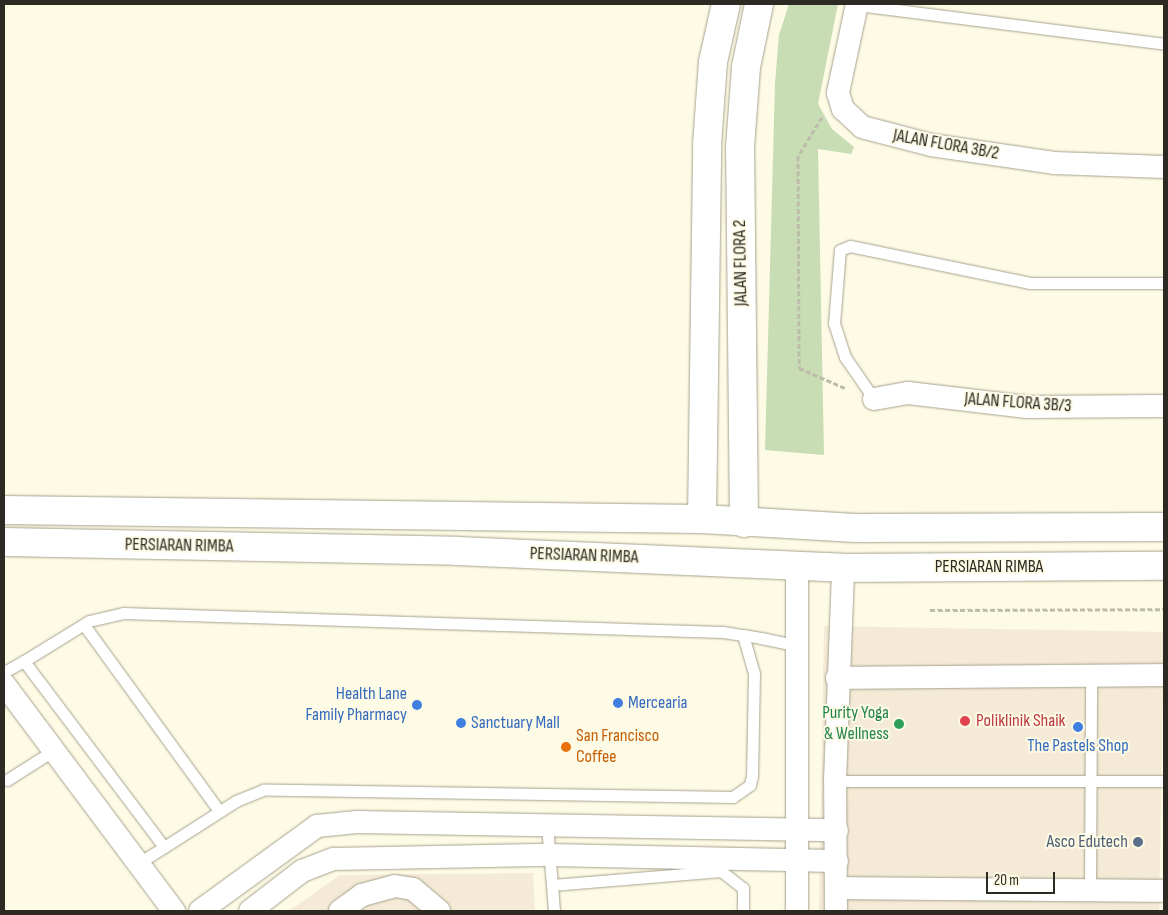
<!DOCTYPE html>
<style>
body{margin:0}
#map{position:relative;width:1168px;height:915px;overflow:hidden;background:#fdfae5;font-family:"Sofia Sans Condensed",sans-serif}
div>[style]{position:absolute}
.commercial>*{inset:0;background:#f4ead5;transform-origin:0 0}
.green>*{inset:0;background:#c8ddb4}
.path>*{height:3px;margin-top:-1.5px;transform-origin:0;background:repeating-linear-gradient(90deg,#bdbbaa 0 5px,transparent 0 7.5px)}
.roads{filter:drop-shadow(0 0 1px #a6a28f) drop-shadow(0 0 1px #a6a28f)}
.service>*{height:11px;margin:-5.5px;padding:0 5.5px;transform-origin:5.5px;border-radius:5.5px;background:#fff}
.minor>*{height:22px;margin:-11px;padding:0 11px;transform-origin:11px;border-radius:11px;background:#fff}
.tertiary>*{height:28px;margin:-14px;padding:0 14px;transform-origin:14px;border-radius:14px;background:#fff}
.dots>*{width:14px;height:14px;translate:-50% -50%;box-sizing:border-box;border:2px solid #fdfae5;border-radius:50%}
span{translate:-50% -50%;white-space:nowrap;text-align:center;line-height:1.15;-webkit-text-stroke:4px #fdfae5;paint-order:stroke}
.street-label{font-size:18px;color:#2c2a22}
.shop-label{font-size:18px;color:#366cbe}
.right{translate:-100% -50%;text-align:right}
.left{translate:0 -50%;text-align:left}
.leisure-label{font-size:18px;color:#27864d}
.health-label{font-size:18px;color:#be3a42}
.food-label{font-size:18px;color:#c56008}
.service-label{font-size:18px;color:#4e5e75}
.frame{position:absolute;inset:0;border:5px solid #2c2a22;pointer-events:none}
.scale{position:absolute;left:986px;top:872px;width:69px;height:22px;box-sizing:border-box;border:2px solid #2c2a22;border-top:0;padding-left:6px;font-size:15px;line-height:18px;white-space:nowrap;color:#2c2a22;-webkit-text-stroke:4px #fdfae5;paint-order:stroke}
</style>
<div id="map">
<div class="commercial">
<div style="left:824px;top:626px;width:340px;height:285px;rotate:1deg"></div>
<div style="clip-path:polygon(533px 873px,535px 911px,289px 911px,340px 875px)"></div>
</div>
<div class="green">
<div style="clip-path:polygon(789px 4px,838px 4px,818px 104px,832px 129px,854px 147px,851px 154px,818px 149px,824px 455px,765px 450px,775px 83px,779px 35px)"></div>
</div>
<div class="path">
<div style="left:822px;top:117px;width:46px;rotate:121.6deg"></div>
<div style="left:798px;top:156px;width:212px;rotate:89.7deg"></div>
<div style="left:799px;top:368px;width:50px;rotate:23.5deg"></div>
<div style="left:930px;top:610px;width:234px;rotate:-0.2deg"></div>
</div>
<div class="roads">
<div class="service">
<div style="left:857px;top:5px;width:309px;rotate:7.2deg"></div>
<div style="left:874px;top:399px;width:51px;rotate:-124.6deg"></div>
<div style="left:845px;top:357px;width:35px;rotate:-108deg"></div>
<div style="left:834px;top:324px;width:74px;rotate:-85.4deg"></div>
<div style="left:840px;top:250px;width:11px;rotate:-22deg"></div>
<div style="left:850px;top:246px;width:184px;rotate:11.6deg"></div>
<div style="left:1030px;top:283px;width:134px"></div>
<div style="left:84px;top:625px;width:230px;rotate:54deg"></div>
<div style="left:743px;top:635px;width:40px;rotate:74deg"></div>
<div style="left:754px;top:673px;width:103px;rotate:91.1deg"></div>
<div style="left:752px;top:776px;width:9px;rotate:103deg"></div>
<div style="left:750px;top:785px;width:21px;rotate:145deg"></div>
<div style="left:733px;top:797px;width:470px;rotate:-179.1deg"></div>
<div style="left:263px;top:790px;width:29px;rotate:158deg"></div>
<div style="left:236px;top:801px;width:85px;rotate:147.4deg"></div>
<div style="left:164px;top:847px;width:233px;rotate:-127deg"></div>
<div style="left:24px;top:661px;width:76px;rotate:-31.6deg"></div>
<div style="left:89px;top:621px;width:35px;rotate:-13deg"></div>
<div style="left:123px;top:613px;width:600px;rotate:1.81deg"></div>
<div style="left:723px;top:632px;width:20px;rotate:9deg"></div>
<div style="left:743px;top:635px;width:18px;rotate:9deg"></div>
<div style="left:761px;top:638px;width:25px;rotate:12deg"></div>
<div style="left:785px;top:643px;width:13px;rotate:9deg"></div>
<div style="left:4px;top:672px;width:23px;rotate:-29deg"></div>
<div style="left:7px;top:780px;width:52px;rotate:-32.5deg"></div>
<div style="left:835px;top:781px;width:329px"></div>
<div style="left:547px;top:825px;width:86px;rotate:85.3deg"></div>
<div style="left:137px;top:864px;width:32px;rotate:-32deg"></div>
<div style="left:552px;top:885px;width:170px;rotate:-4.7deg"></div>
<div style="left:721px;top:871px;width:28px;rotate:38deg"></div>
<div style="left:743px;top:888px;width:23px;rotate:90deg"></div>
<div style="left:1090px;top:891px;width:214px;rotate:-89.7deg"></div>
</div>
<div class="minor">
<div style="left:857px;top:4px;width:91px;rotate:102.1deg"></div>
<div style="left:838px;top:93px;width:17px;rotate:73deg"></div>
<div style="left:843px;top:109px;width:26px;rotate:43deg"></div>
<div style="left:862px;top:127px;width:71px;rotate:14.6deg"></div>
<div style="left:931px;top:145px;width:124px;rotate:8.3deg"></div>
<div style="left:1054px;top:163px;width:110px;rotate:2.1deg"></div>
<div style="left:874px;top:399px;width:35px;rotate:-10deg"></div>
<div style="left:908px;top:393px;width:120px;rotate:6.7deg"></div>
<div style="left:1027px;top:407px;width:137px;rotate:-0.4deg"></div>
<div style="left:797px;top:563px;width:348px;rotate:90deg"></div>
<div style="left:837px;top:678px;width:327px;rotate:-0.5deg"></div>
<div style="left:4px;top:684px;width:284px;rotate:53.2deg"></div>
<div style="left:837px;top:888px;width:327px;rotate:0.5deg"></div>
<div style="left:200px;top:911px;width:145px;rotate:-36deg"></div>
<div style="left:317px;top:826px;width:40px;rotate:-5.7deg"></div>
<div style="left:357px;top:822px;width:480px;rotate:1deg"></div>
<div style="left:250px;top:911px;width:66px;rotate:-37.6deg"></div>
<div style="left:302px;top:871px;width:34px;rotate:-21deg"></div>
<div style="left:334px;top:859px;width:216px;rotate:-1.1deg"></div>
<div style="left:550px;top:855px;width:287px;rotate:1.2deg"></div>
<div style="left:340px;top:911px;width:27px;rotate:-36deg"></div>
<div style="left:362px;top:895px;width:34px;rotate:-15deg"></div>
<div style="left:395px;top:886px;width:18px;rotate:9deg"></div>
<div style="left:413px;top:889px;width:34px;rotate:40deg"></div>
<div style="left:836px;top:911px;width:130px;rotate:-90.4deg"></div>
<div style="left:835px;top:781px;width:213px;rotate:-87.8deg"></div>
</div>
<div class="tertiary">
<div style="left:4px;top:510px;width:698px;rotate:0.74deg"></div>
<div style="left:702px;top:519px;width:153px;rotate:3.4deg"></div>
<div style="left:855px;top:528px;width:309px;rotate:-0.2deg"></div>
<div style="left:702px;top:519px;width:374px;rotate:-89.2deg"></div>
<div style="left:707px;top:145px;width:83px;rotate:-85.9deg"></div>
<div style="left:713px;top:62px;width:59px;rotate:-77.4deg"></div>
<div style="left:744px;top:523px;width:376px;rotate:-90.6deg"></div>
<div style="left:740px;top:147px;width:80px;rotate:-85.7deg"></div>
<div style="left:746px;top:67px;width:64px;rotate:-78.3deg"></div>
<div style="left:4px;top:542px;width:453px;rotate:1.1deg"></div>
<div style="left:457px;top:551px;width:386px;rotate:2.5deg"></div>
<div style="left:843px;top:568px;width:321px;rotate:-0.4deg"></div>
</div>
</div>
<div class="dots">
<div style="left:618px;top:703px;background:#3f7fe0"></div>
<div style="left:417px;top:705px;background:#3f7fe0"></div>
<div style="left:965px;top:721px;background:#e0444e"></div>
<div style="left:461px;top:723px;background:#3f7fe0"></div>
<div style="left:899px;top:724px;background:#2e9e5b"></div>
<div style="left:1078px;top:727px;background:#3f7fe0"></div>
<div style="left:566px;top:747px;background:#e8710a"></div>
<div style="left:1138px;top:842px;background:#5c6f8a"></div>
</div>
<div class="street-label">
<span style="left:946px;top:145px;rotate:10deg">JALAN FLORA 3B/2</span>
<span style="left:741px;top:263px;rotate:-91deg">JALAN FLORA 2</span>
<span style="left:1018px;top:403px;rotate:4deg">JALAN FLORA 3B/3</span>
<span style="left:179px;top:546px;rotate:1deg">PERSIARAN RIMBA</span>
<span style="left:584px;top:556px;rotate:2deg">PERSIARAN RIMBA</span>
<span style="left:989px;top:567px">PERSIARAN RIMBA</span>
</div>
<div class="shop-label">
<span class="right" style="left:407px;top:705px">Health Lane<br>Family Pharmacy</span>
<span class="left" style="left:628px;top:703px">Mercearia</span>
<span class="left" style="left:471px;top:723px">Sanctuary Mall</span>
<span style="left:1078px;top:746px">The Pastels Shop</span>
</div>
<div class="leisure-label">
<span class="right" style="left:889px;top:724px">Purity Yoga<br>&amp; Wellness</span>
</div>
<div class="health-label">
<span class="left" style="left:976px;top:721px">Poliklinik Shaik</span>
</div>
<div class="food-label">
<span class="left" style="left:576px;top:747px">San Francisco<br>Coffee</span>
</div>
<div class="service-label">
<span class="right" style="left:1128px;top:842px">Asco Edutech</span>
</div>
<div class="frame"></div>
<div class="scale">20 m</div>
</div>
